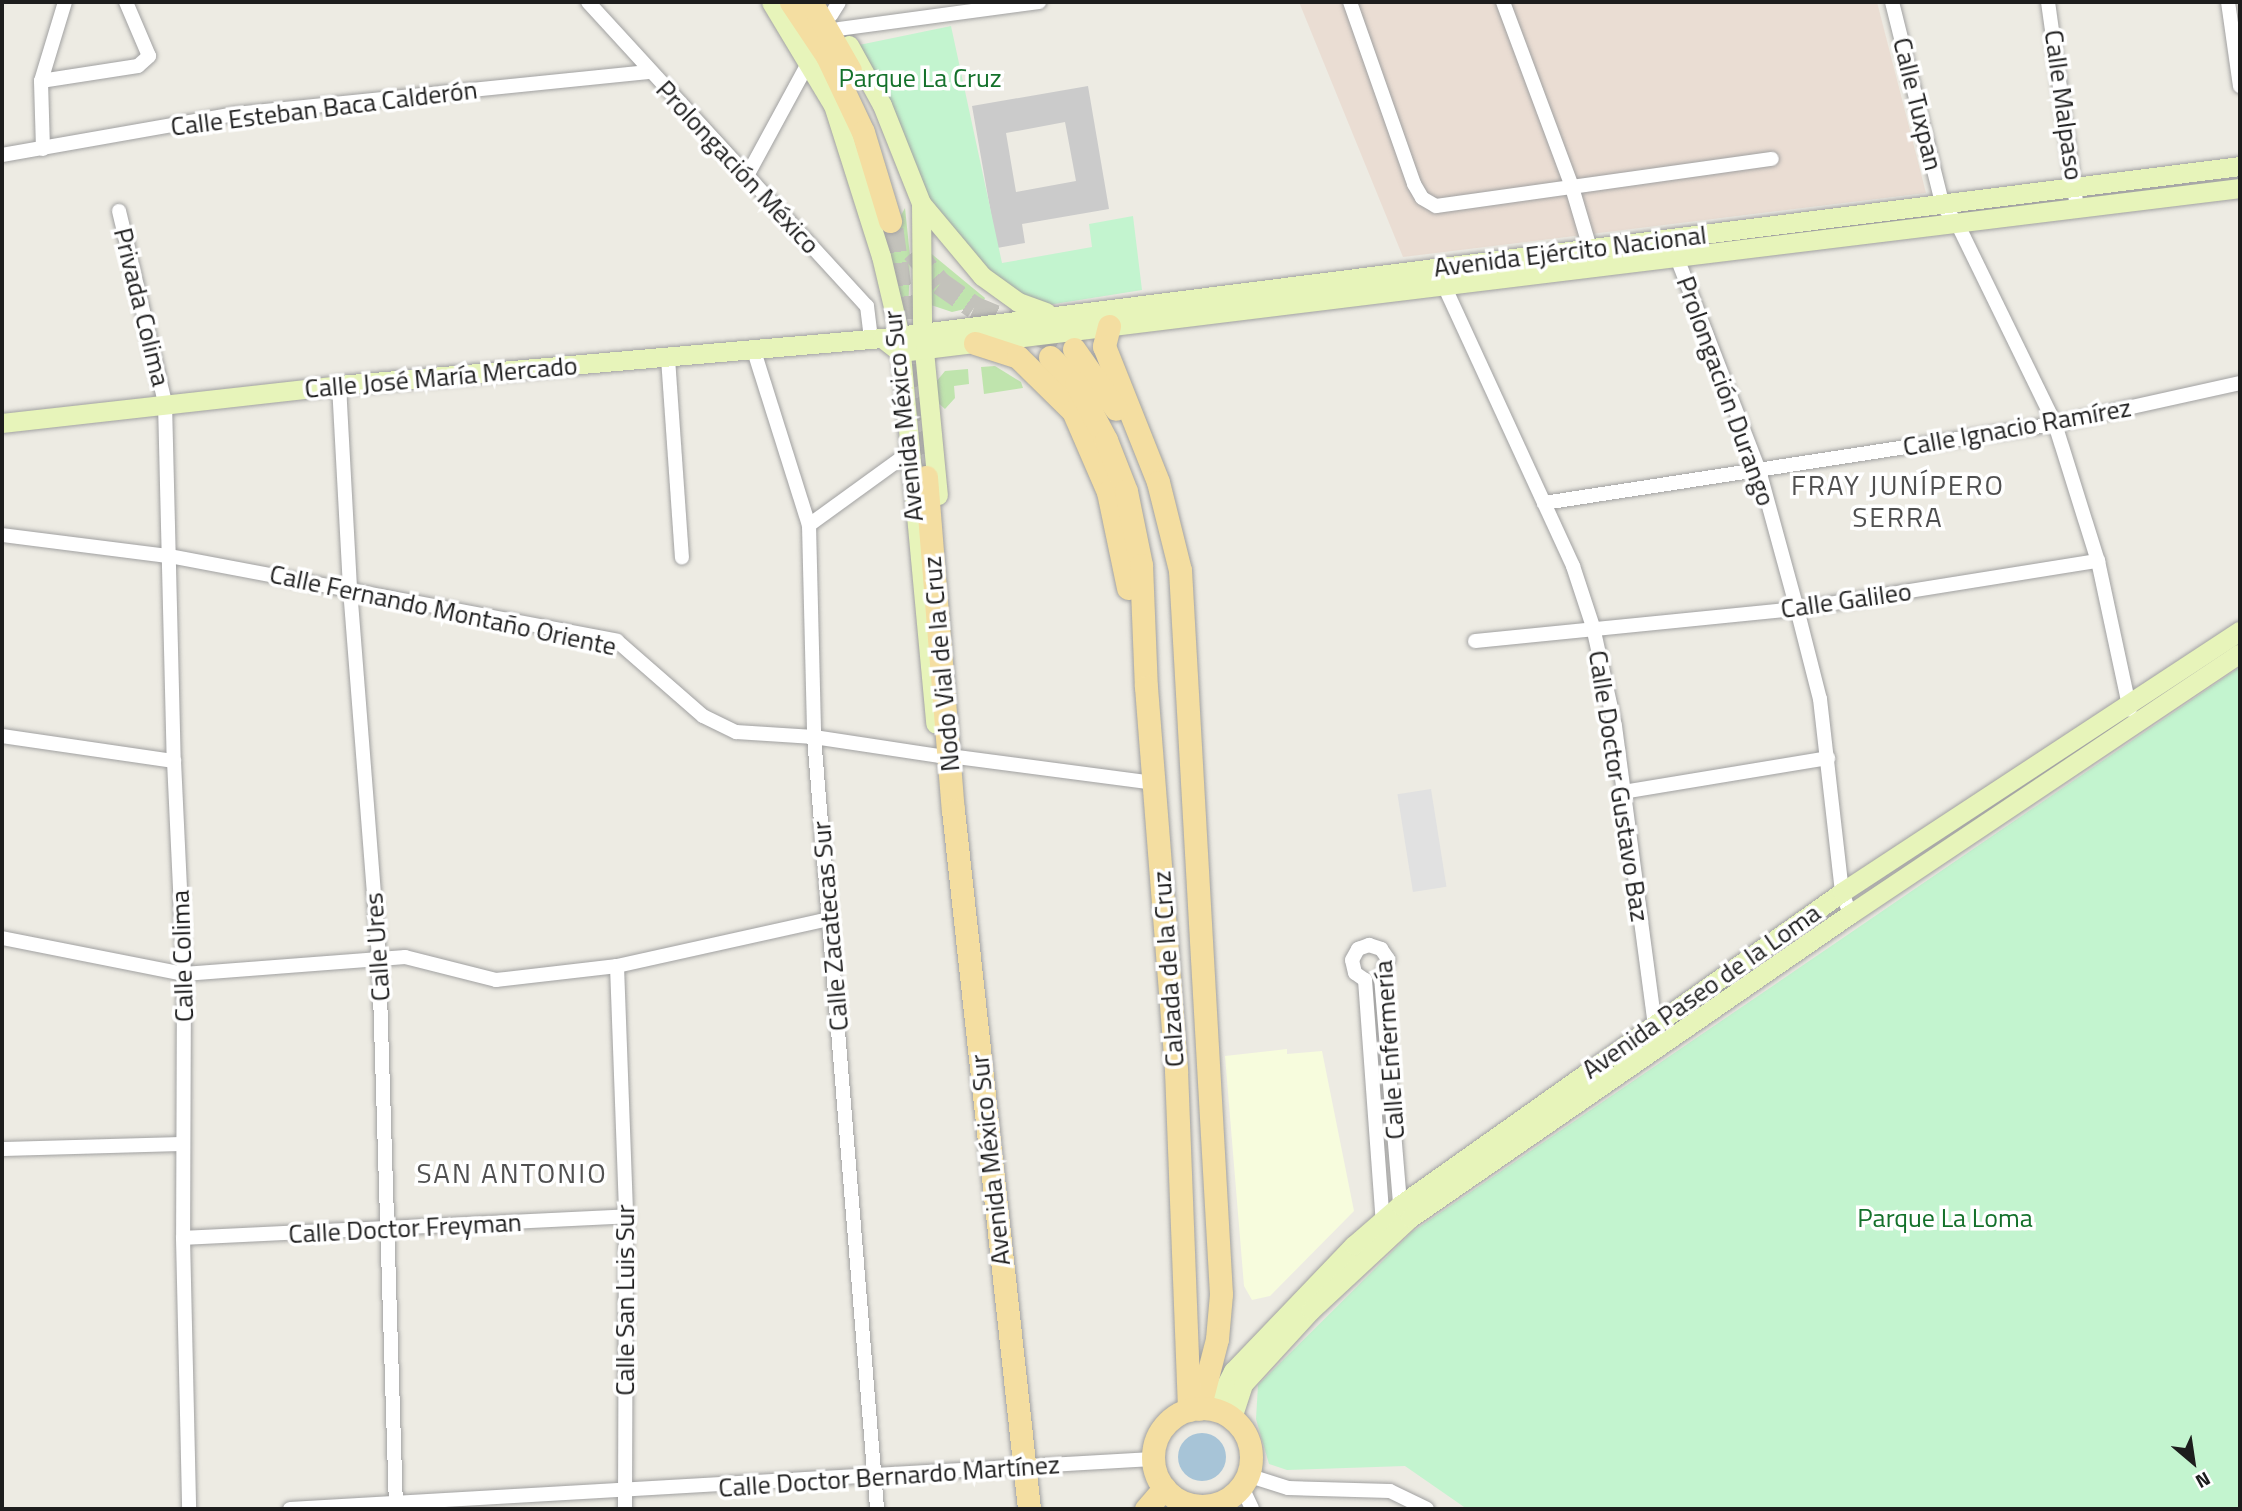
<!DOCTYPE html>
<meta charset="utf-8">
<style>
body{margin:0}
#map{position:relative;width:2242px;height:1511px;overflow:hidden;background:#edebe3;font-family:"Titillium Web",sans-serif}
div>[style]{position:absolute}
.education>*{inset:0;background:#f7fcdd}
.religious>*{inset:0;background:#cbcbcb}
.military>*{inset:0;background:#eaddd3}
.grass>*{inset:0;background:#bfe4ad}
.park>*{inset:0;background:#c3f4cf}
.parking>*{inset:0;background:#e1e1e1;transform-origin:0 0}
.water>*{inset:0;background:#a7c4d7}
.round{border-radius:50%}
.primary-tunnel>*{height:23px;margin-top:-11.5px;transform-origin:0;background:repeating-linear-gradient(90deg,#c3c2bb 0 23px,transparent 0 34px)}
.roads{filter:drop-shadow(0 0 2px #a1a1a1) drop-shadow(0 0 2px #a1a1a1)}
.street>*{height:14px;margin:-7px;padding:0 7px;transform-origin:7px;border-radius:7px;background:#fff}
.secondary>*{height:19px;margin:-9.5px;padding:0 9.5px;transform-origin:9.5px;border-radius:9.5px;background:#e7f4ba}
.primary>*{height:23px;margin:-11.5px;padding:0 11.5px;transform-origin:11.5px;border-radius:11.5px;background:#f4dea1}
.primary>.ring{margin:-11.5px;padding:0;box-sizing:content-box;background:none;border:23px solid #f4dea1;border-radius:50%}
span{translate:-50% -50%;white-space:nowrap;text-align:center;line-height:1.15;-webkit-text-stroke:7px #fff;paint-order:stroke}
.park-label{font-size:26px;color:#14712b}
.street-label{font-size:26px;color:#1d1d1d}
.neighbourhood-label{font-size:28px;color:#505050;letter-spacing:2px}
.frame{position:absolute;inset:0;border:4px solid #1d1d1d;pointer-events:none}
.north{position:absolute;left:2158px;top:1427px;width:70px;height:70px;-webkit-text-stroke:5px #fff;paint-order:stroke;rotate:151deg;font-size:19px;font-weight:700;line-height:28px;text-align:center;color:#1d1d1d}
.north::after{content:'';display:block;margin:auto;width:24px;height:32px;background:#1d1d1d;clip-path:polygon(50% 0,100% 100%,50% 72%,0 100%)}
</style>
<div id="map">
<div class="education">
<div style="clip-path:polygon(1287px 1049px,1287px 1054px,1322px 1051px,1354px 1211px,1270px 1296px,1252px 1300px,1244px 1286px,1225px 1056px)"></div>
</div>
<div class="religious">
<div style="clip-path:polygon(evenodd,1088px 86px,1109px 209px,1022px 224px,1025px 243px,997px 248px,972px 106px,1088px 86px,1065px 122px,1076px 181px,1016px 192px,1006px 133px,1065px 122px)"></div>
</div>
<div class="military">
<div style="clip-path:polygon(1299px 2px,1877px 2px,1926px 193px,1403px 257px)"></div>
</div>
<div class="grass">
<div style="clip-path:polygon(905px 208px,910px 256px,908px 318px,877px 224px,900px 217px)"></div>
<div style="clip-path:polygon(928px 251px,985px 298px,982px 305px,952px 312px,931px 305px)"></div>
<div style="clip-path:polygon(995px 366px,1021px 382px,1023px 388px,984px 394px,981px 367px)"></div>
<div style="clip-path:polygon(968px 369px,969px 384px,954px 386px,955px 398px,945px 409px,937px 402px,936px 382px,945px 371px)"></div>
</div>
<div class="park">
<div style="clip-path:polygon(951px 26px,1002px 263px,1092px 247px,1089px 224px,1133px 216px,1142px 290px,1023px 309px,964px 267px,911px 173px,859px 45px)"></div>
<div style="clip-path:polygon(2240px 667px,2240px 1509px,1467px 1509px,1405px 1466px,1287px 1470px,1269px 1464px,1256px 1419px,1258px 1385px,1412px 1232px)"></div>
</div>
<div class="parking">
<div style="left:1431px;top:789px;width:99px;height:34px;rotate:81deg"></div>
</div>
<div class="water">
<div class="round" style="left:1178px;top:1433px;width:48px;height:48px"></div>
</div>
<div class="primary-tunnel">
<div style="left:892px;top:229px;width:250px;rotate:82.2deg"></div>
<div style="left:913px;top:251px;width:42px;rotate:49.8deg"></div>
<div style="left:940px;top:283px;width:42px;rotate:35.2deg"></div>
<div style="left:974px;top:307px;width:108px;rotate:22.8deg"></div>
</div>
<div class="roads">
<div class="street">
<div style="left:588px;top:2px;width:413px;rotate:47.5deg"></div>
<div style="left:867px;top:306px;width:33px;rotate:83deg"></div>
<div style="left:1350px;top:2px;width:193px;rotate:70.6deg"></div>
<div style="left:1414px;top:184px;width:16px;rotate:60deg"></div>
<div style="left:1422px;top:198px;width:16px;rotate:30deg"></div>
<div style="left:1436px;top:206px;width:339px;rotate:-8deg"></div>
<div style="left:1503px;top:2px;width:194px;rotate:69.5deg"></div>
<div style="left:1571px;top:184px;width:74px;rotate:73.5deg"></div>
<div style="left:1892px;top:2px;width:210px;rotate:76deg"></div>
<div style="left:1943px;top:206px;width:22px;rotate:51deg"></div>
<div style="left:1957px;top:223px;width:224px;rotate:64deg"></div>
<div style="left:2055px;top:424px;width:144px;rotate:72.6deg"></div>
<div style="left:2098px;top:561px;width:152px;rotate:77.9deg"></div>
<div style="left:2048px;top:2px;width:208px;rotate:82deg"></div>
<div style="left:2228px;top:2px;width:85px;rotate:81.9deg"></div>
<div style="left:831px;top:15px;width:15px;rotate:-58deg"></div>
<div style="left:839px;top:29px;width:202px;rotate:-7.7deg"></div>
<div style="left:41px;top:81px;width:98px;rotate:-8.8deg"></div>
<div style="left:138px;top:66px;width:15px;rotate:-42deg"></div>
<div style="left:149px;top:56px;width:59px;rotate:-113.1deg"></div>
<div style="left:43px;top:149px;width:68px;rotate:-91.7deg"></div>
<div style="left:41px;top:81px;width:83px;rotate:-73.1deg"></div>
<div style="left:2px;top:155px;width:237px;rotate:-10deg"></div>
<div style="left:235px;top:114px;width:416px;rotate:-5.8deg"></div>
<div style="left:748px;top:174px;width:130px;rotate:-61.5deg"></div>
<div style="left:119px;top:211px;width:197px;rotate:76.5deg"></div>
<div style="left:165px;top:403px;width:358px;rotate:88.6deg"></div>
<div style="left:174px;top:761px;width:213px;rotate:87.3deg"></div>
<div style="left:184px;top:974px;width:264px;rotate:90.2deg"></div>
<div style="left:183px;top:1238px;width:271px;rotate:88.7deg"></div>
<div style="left:1674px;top:250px;width:236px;rotate:68.9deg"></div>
<div style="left:1759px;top:470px;width:144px;rotate:74.7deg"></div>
<div style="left:1797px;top:609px;width:93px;rotate:75.7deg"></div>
<div style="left:1820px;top:699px;width:194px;rotate:83.5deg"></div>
<div style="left:1842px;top:892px;width:23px;rotate:70deg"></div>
<div style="left:1441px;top:279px;width:316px;rotate:65.3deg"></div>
<div style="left:1573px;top:566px;width:64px;rotate:71.8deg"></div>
<div style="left:1593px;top:627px;width:101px;rotate:77.5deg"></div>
<div style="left:1615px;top:726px;width:310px;rotate:82.4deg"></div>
<div style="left:754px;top:351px;width:182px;rotate:72.5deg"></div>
<div style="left:809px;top:525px;width:212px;rotate:88.6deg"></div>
<div style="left:814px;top:737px;width:775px;rotate:85.33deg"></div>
<div style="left:668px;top:358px;width:200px;rotate:86deg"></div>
<div style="left:339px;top:385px;width:204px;rotate:86.9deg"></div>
<div style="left:350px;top:589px;width:373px;rotate:85.5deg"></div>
<div style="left:379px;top:961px;width:548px;rotate:88.22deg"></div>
<div style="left:1544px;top:503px;width:517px;rotate:-8.79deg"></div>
<div style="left:2055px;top:424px;width:189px;rotate:-12.5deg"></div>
<div style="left:809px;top:525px;width:121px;rotate:-35.9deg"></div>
<div style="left:2px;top:535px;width:168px;rotate:7.2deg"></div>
<div style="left:169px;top:556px;width:456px;rotate:10.7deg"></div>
<div style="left:617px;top:641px;width:114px;rotate:41.1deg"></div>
<div style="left:703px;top:716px;width:37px;rotate:26deg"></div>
<div style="left:736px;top:732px;width:78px;rotate:3.7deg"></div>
<div style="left:814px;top:737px;width:126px;rotate:8.6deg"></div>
<div style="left:1475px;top:641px;width:324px;rotate:-5.7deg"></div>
<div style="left:1797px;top:609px;width:305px;rotate:-9.1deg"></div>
<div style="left:2px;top:736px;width:174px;rotate:8.3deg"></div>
<div style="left:957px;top:757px;width:200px;rotate:7.5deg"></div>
<div style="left:1623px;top:792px;width:208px;rotate:-9.4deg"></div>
<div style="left:2px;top:938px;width:186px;rotate:11.2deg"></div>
<div style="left:184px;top:974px;width:222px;rotate:-4.4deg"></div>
<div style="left:405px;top:957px;width:94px;rotate:14.2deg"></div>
<div style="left:496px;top:980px;width:122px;rotate:-6.6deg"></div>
<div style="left:617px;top:966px;width:217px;rotate:-12.5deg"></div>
<div style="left:617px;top:966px;width:250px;rotate:87.9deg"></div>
<div style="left:626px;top:1216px;width:293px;rotate:90.2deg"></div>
<div style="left:2px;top:1149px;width:181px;rotate:-1.6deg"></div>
<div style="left:1383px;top:1225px;width:246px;rotate:-94.2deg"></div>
<div style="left:1365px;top:980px;width:12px;rotate:-145deg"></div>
<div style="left:1355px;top:973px;width:13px;rotate:-103deg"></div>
<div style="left:1352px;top:960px;width:13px;rotate:-61deg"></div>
<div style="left:1358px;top:949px;width:12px;rotate:-20deg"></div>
<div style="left:1369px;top:945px;width:13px;rotate:18deg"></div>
<div style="left:1381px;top:949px;width:12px;rotate:55deg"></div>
<div style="left:1388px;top:959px;width:19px;rotate:111deg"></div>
<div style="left:1381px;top:977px;width:229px;rotate:85.2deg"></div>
<div style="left:1400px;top:1205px;width:8px;rotate:50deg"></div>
<div style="left:183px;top:1238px;width:444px;rotate:-2.8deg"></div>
<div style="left:1247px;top:1475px;width:43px;rotate:17.6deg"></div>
<div style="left:1288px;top:1488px;width:102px;rotate:1.7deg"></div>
<div style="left:1390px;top:1491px;width:41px;rotate:25.9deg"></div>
<div style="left:1241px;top:1485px;width:26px;rotate:65deg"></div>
<div style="left:290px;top:1509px;width:864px;rotate:-3.32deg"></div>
</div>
<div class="secondary">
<div style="left:771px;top:2px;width:120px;rotate:59deg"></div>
<div style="left:833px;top:105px;width:158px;rotate:72.4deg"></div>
<div style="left:881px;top:256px;width:78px;rotate:76.7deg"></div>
<div style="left:899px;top:332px;width:393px;rotate:84.7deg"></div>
<div style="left:849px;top:45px;width:68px;rotate:61.2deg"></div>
<div style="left:882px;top:105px;width:105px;rotate:68.3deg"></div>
<div style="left:921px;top:203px;width:127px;rotate:89.5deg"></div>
<div style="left:922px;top:330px;width:166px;rotate:84.5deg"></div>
<div style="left:921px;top:203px;width:95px;rotate:50.1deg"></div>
<div style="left:982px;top:276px;width:44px;rotate:35.8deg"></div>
<div style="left:1018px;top:302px;width:30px;rotate:20deg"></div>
<div style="left:882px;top:338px;width:23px;rotate:38deg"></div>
<div style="left:900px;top:352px;width:25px;rotate:-7deg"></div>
<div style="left:925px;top:349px;width:1325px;rotate:-6.98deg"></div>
<div style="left:2px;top:423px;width:339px;rotate:-6.4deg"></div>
<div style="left:339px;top:385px;width:545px;rotate:-4.95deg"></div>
<div style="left:882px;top:338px;width:1369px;rotate:-7.22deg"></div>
<div style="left:1213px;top:1410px;width:44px;rotate:-62.9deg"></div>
<div style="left:1233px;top:1371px;width:175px;rotate:-46.2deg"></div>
<div style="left:1354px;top:1245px;width:61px;rotate:-41deg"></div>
<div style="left:1400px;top:1205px;width:542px;rotate:-35.3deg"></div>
<div style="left:1842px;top:892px;width:476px;rotate:-33.3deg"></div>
<div style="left:1232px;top:1418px;width:36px;rotate:-72deg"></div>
<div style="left:1243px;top:1384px;width:100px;rotate:-47.4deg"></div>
<div style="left:1311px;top:1310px;width:135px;rotate:-42.9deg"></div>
<div style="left:1410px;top:1218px;width:535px;rotate:-34.64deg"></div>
<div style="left:1850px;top:914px;width:469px;rotate:-33.8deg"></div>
</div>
<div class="primary">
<div style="left:791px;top:2px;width:65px;rotate:56.3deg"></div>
<div style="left:827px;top:56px;width:84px;rotate:64.7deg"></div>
<div style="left:863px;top:132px;width:93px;rotate:73.1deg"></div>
<div style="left:811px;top:2px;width:78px;rotate:60.2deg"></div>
<div style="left:1109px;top:326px;width:21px;rotate:104deg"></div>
<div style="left:1104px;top:346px;width:146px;rotate:68.3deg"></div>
<div style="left:1158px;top:482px;width:91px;rotate:76deg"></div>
<div style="left:1180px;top:570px;width:725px;rotate:86.76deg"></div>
<div style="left:1221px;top:1294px;width:45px;rotate:95.1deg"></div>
<div style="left:1217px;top:1339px;width:72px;rotate:104.4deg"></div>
<div style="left:975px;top:343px;width:45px;rotate:18deg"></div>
<div style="left:1018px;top:357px;width:77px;rotate:44.5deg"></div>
<div style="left:1073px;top:411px;width:88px;rotate:66.6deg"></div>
<div style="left:1108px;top:492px;width:98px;rotate:78.2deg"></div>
<div style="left:1074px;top:349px;width:73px;rotate:55deg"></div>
<div style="left:1050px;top:357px;width:37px;rotate:45deg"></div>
<div style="left:1076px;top:383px;width:64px;rotate:62.2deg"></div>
<div style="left:1106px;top:440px;width:55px;rotate:68.6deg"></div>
<div style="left:1126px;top:491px;width:76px;rotate:78.5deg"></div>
<div style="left:1141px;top:565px;width:122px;rotate:87.7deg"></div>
<div style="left:1146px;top:687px;width:384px;rotate:85.5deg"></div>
<div style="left:1176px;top:1070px;width:340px;rotate:87.8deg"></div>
<div style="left:926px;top:477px;width:334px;rotate:85.4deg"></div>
<div style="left:953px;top:810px;width:703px;rotate:83.79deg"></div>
<div class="ring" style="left:1153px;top:1408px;width:75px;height:75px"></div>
<div style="left:1146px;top:1509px;width:28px;rotate:-49deg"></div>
</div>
</div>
<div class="park-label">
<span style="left:920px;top:78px">Parque La Cruz</span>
<span style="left:1945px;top:1218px">Parque La Loma</span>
</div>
<div class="street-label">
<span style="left:1918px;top:104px;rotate:76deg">Calle Tuxpan</span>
<span style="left:2064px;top:105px;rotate:82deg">Calle Malpaso</span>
<span style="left:324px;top:108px;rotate:-7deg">Calle Esteban Baca Calderón</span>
<span style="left:738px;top:167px;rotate:47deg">Prolongación México</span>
<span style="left:1570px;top:251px;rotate:-7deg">Avenida Ejército Nacional</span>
<span style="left:142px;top:307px;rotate:76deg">Privada Colima</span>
<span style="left:441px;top:377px;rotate:-5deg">Calle José María Mercado</span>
<span style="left:1726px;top:391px;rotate:70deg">Prolongación Durango</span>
<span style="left:903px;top:416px;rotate:-96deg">Avenida México Sur</span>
<span style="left:2017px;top:427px;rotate:-10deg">Calle Ignacio Ramírez</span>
<span style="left:1846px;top:600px;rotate:-8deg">Calle Galileo</span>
<span style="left:443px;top:610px;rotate:12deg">Calle Fernando Montaño Oriente</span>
<span style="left:941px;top:664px;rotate:-95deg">Nodo Vial de la Cruz</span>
<span style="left:1619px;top:786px;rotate:81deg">Calle Doctor Gustavo Baz</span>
<span style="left:830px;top:926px;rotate:-95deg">Calle Zacatecas Sur</span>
<span style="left:377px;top:947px;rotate:-94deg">Calle Ures</span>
<span style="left:182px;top:956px;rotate:-92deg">Calle Colima</span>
<span style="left:1168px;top:969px;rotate:-94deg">Calzada de la Cruz</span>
<span style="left:1701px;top:991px;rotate:-35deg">Avenida Paseo de la Loma</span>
<span style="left:1389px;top:1050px;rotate:-94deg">Calle Enfermería</span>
<span style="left:990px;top:1160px;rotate:-96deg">Avenida México Sur</span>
<span style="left:405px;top:1228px;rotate:-3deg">Calle Doctor Freyman</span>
<span style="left:625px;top:1300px;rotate:-90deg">Calle San Luis Sur</span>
<span style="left:889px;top:1476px;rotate:-4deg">Calle Doctor Bernardo Martínez</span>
</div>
<div class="neighbourhood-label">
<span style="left:1898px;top:501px">FRAY JUNÍPERO<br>SERRA</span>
<span style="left:512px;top:1173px">SAN ANTONIO</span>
</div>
<div class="frame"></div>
<div class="north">N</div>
</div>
